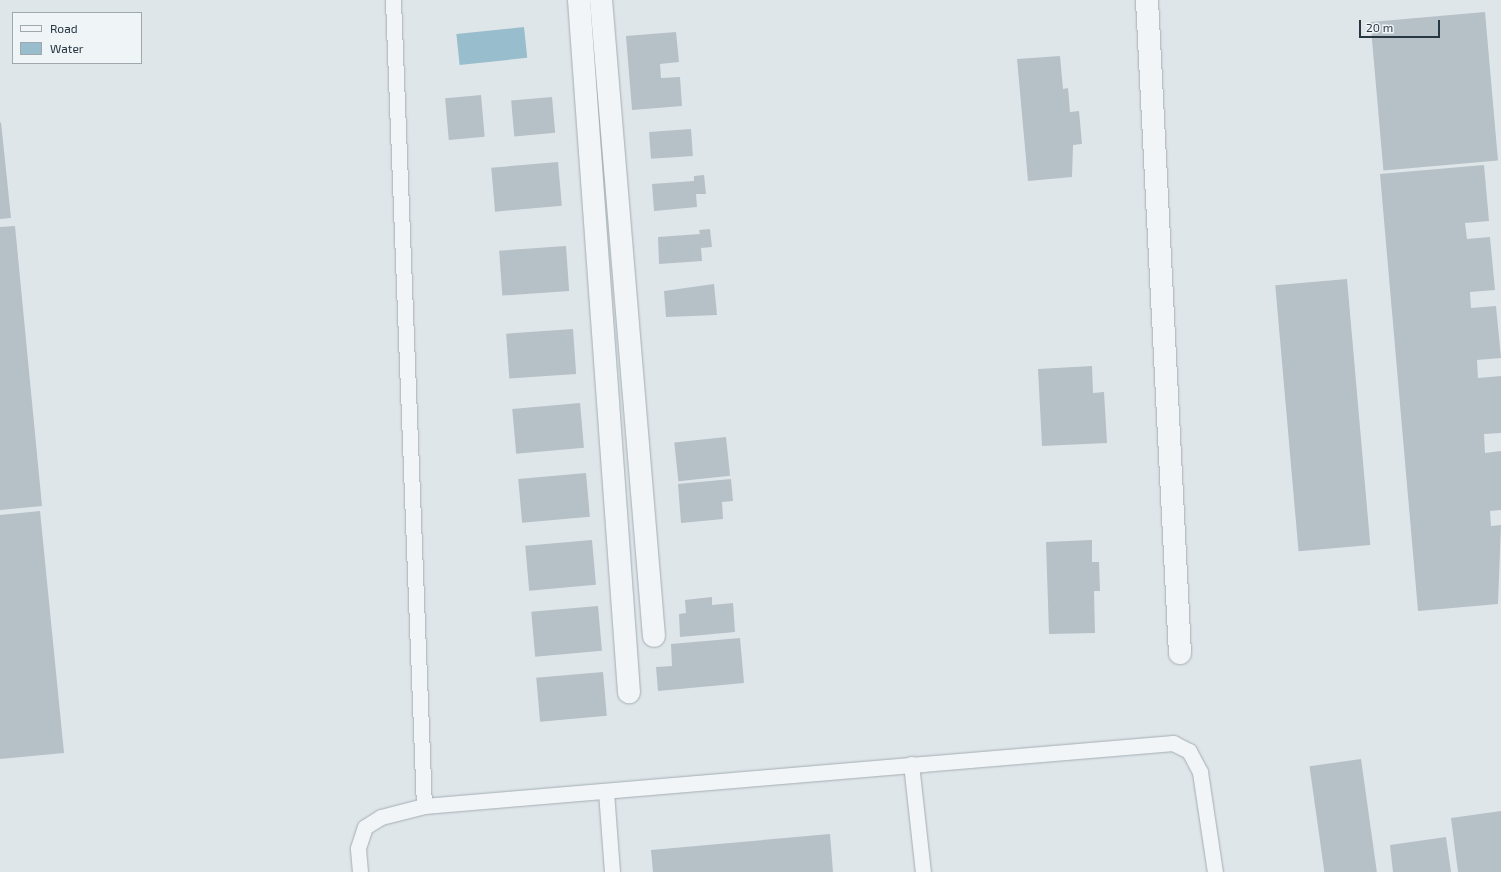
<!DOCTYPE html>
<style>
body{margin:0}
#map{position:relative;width:1501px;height:872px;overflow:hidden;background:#dfe6ea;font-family:"Exo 2",sans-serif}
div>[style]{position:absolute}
.water>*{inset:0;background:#98bdcc;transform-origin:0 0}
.building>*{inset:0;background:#b6c0c7;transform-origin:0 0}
.roads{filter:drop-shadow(0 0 1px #a4aeb4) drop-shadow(0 0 1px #a4aeb4)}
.service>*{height:15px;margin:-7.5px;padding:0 7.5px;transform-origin:7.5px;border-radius:7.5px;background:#f2f5f7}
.minor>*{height:22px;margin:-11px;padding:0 11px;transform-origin:11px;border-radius:11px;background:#f2f5f7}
span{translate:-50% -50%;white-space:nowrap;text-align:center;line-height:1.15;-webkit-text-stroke:3.5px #eff4f7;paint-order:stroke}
.legend{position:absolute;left:12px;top:12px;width:130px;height:52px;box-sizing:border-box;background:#eff4f7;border:1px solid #9fa8af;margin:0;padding:5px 7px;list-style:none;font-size:12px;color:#273742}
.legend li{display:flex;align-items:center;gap:8px;height:20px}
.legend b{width:20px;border:1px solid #9fa8af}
.scale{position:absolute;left:1359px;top:20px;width:81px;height:18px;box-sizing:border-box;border:2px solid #273742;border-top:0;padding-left:5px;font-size:12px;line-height:14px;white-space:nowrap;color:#273742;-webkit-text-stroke:3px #eff4f7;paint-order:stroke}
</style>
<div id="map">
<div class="water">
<div style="left:524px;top:27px;width:31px;height:68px;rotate:84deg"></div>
</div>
<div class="building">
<div style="left:1485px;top:12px;width:149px;height:115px;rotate:85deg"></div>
<div style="clip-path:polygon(676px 32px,679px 62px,660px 64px,661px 78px,680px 77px,682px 106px,632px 110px,626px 36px)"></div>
<div style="clip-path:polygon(1060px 56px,1063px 89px,1068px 88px,1070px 112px,1079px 111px,1082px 144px,1073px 145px,1072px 177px,1028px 181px,1017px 59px)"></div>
<div style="left:481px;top:95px;width:42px;height:36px;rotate:85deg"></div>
<div style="left:552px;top:97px;width:36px;height:41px;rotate:85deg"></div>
<div style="clip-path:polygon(1px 122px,11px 218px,0 219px,0 123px)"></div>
<div style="left:691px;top:129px;width:27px;height:42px;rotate:86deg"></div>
<div style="left:558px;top:162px;width:44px;height:67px;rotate:85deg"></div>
<div style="clip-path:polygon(1484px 165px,1489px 221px,1465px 223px,1467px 239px,1490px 237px,1495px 290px,1470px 292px,1471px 308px,1496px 306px,1501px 358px,1477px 360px,1478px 378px,1501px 376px,1501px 433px,1484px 434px,1485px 453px,1501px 451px,1501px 510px,1490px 511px,1491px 526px,1501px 525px,1498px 604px,1418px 611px,1380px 174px)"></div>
<div style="clip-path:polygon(704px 175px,706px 194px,696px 194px,697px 207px,654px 211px,652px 184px,694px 181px,694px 176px)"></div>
<div style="clip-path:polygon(15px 226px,42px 506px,0 510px,0 227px)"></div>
<div style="clip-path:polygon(710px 229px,712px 247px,701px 248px,702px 261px,659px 264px,658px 237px,700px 234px,699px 230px)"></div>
<div style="left:566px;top:246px;width:45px;height:67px;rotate:86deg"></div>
<div style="left:1347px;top:279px;width:267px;height:72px;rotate:85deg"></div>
<div style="clip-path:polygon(714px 284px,717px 315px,666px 317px,664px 291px)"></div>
<div style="left:573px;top:329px;width:45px;height:67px;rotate:86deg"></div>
<div style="clip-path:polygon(1092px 366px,1093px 393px,1104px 392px,1107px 443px,1042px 446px,1038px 369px)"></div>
<div style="left:580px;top:403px;width:45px;height:68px;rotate:85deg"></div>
<div style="left:726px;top:437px;width:39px;height:52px;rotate:84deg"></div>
<div style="left:586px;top:473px;width:44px;height:68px;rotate:85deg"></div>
<div style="clip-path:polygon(731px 479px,733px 501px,722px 502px,723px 519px,681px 523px,678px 484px)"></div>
<div style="clip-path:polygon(40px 511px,64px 753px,0 759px,0 515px)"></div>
<div style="left:592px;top:540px;width:45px;height:67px;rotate:85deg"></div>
<div style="clip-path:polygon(1092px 540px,1092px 562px,1099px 562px,1100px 591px,1094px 591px,1095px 633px,1049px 634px,1046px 542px)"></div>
<div style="clip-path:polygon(712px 597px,712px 605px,733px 603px,735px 632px,680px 637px,679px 614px,686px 613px,685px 600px)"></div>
<div style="left:598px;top:606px;width:45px;height:67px;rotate:85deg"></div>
<div style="clip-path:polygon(740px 638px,744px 683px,658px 691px,656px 667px,672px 666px,671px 644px)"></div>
<div style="left:603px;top:672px;width:44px;height:67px;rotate:85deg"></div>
<div style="left:1361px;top:759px;width:114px;height:52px;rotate:82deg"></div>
<div style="clip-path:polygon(1501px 811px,1501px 872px,1458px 872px,1451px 818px)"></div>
<div style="clip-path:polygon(830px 834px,833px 872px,653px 872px,651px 850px)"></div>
<div style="clip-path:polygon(1446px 837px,1451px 872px,1393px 872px,1390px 845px)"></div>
</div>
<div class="roads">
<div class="service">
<div style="left:393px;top:0;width:807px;rotate:87.8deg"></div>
<div style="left:911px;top:764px;width:109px;rotate:83.7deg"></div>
<div style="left:606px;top:792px;width:80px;rotate:85.7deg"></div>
<div style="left:360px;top:872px;width:24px;rotate:-95deg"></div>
<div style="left:358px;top:848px;width:22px;rotate:-72deg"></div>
<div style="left:365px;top:827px;width:19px;rotate:-32deg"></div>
<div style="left:381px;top:817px;width:44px;rotate:-14.3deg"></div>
<div style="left:424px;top:806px;width:752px;rotate:-4.81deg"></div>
<div style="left:1173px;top:743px;width:18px;rotate:27deg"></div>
<div style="left:1189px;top:751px;width:24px;rotate:62deg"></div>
<div style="left:1200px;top:772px;width:101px;rotate:81.5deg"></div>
</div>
<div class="minor">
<div style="left:579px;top:0;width:694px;rotate:85.87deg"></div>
<div style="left:601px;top:0;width:638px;rotate:85.24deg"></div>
<div style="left:1147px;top:0;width:654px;rotate:87.11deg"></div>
</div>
</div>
<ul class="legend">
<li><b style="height:5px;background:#f2f5f7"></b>Road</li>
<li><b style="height:11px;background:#98bdcc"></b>Water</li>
</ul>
<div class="scale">20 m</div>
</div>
